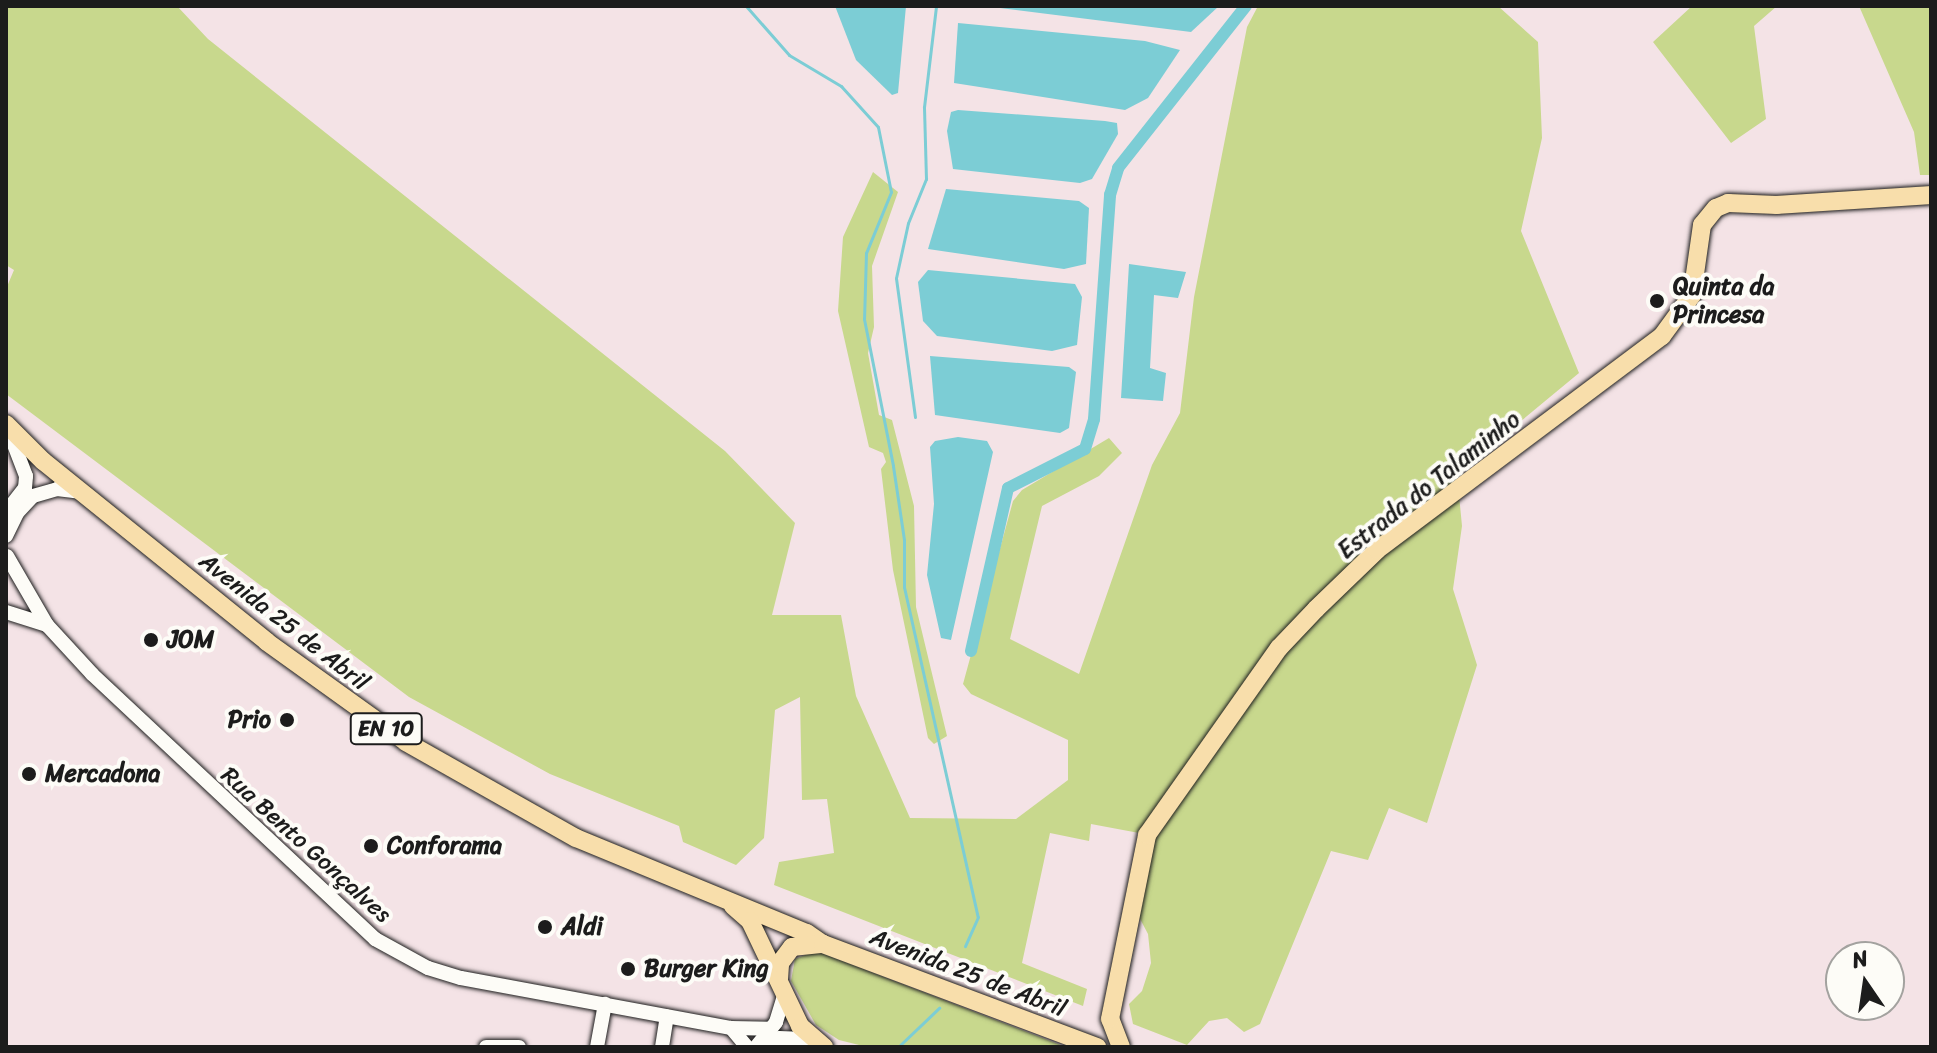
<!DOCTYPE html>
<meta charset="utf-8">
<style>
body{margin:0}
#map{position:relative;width:1937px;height:1053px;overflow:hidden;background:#f4e3e6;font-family:Sriracha,sans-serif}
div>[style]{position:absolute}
.green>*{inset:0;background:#c8d88d}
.water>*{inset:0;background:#7ccdd5}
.stream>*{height:3px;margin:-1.5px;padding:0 1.5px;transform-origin:1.5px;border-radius:1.5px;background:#7ccdd5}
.canal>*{height:12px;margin:-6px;padding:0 6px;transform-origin:6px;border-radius:6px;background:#7ccdd5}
.roads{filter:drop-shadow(0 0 2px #1c1c1c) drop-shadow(0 0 2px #1c1c1c)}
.minor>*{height:14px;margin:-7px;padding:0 7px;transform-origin:7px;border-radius:7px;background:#fdfcf7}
.major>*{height:18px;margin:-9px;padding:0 9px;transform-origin:9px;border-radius:9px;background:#f8deab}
.dots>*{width:22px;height:22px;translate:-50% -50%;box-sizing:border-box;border:4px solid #fdfcf7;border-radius:50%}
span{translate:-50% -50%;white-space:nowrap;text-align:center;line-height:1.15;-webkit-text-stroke:8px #fdfcf7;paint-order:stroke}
.shield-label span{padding:2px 6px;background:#fdfcf7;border:2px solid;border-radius:6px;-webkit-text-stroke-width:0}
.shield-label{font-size:22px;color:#1c1c1c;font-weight:700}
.poi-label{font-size:24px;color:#1c1c1c;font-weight:700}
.left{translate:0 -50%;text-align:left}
.right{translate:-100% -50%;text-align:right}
.street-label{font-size:24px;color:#1c1c1c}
.frame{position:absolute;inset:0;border:8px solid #1c1c1c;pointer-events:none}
.north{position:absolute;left:1825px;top:941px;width:80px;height:80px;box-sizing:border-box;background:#fdfcf7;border:2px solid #a3a29f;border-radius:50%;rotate:347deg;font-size:22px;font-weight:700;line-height:32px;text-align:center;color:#1c1c1c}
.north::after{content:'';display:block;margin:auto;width:28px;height:36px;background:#1c1c1c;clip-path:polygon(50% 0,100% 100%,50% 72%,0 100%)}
</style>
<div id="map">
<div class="green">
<div style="clip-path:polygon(6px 6px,177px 6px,208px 39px,725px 451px,795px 523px,772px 615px,841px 615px,856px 696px,910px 818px,1016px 819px,1068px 780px,1068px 740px,971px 694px,963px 684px,1013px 501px,1022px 490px,1109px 438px,1122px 453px,1099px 476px,1042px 506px,1010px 639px,1079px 674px,1152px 465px,1180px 413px,1194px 297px,1247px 27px,1258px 6px,1498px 6px,1538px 42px,1542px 138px,1521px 231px,1579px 373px,1457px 474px,1462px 526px,1453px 589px,1477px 665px,1427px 823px,1389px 808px,1368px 860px,1331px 851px,1260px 1024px,1244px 1032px,1227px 1018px,1209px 1021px,1187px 1045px,1133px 1024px,1129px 1004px,1142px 991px,1151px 963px,1148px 934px,1138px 915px,1139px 833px,1091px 824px,1089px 841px,1050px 833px,1022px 963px,1087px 989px,1083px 1006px,774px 885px,779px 862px,834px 853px,827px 799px,802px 800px,800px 697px,775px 710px,764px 838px,736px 865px,683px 842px,679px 826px,550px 774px,409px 697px,6px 394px,6px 289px,14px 270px,6px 265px)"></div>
<div style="clip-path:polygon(1692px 6px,1777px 6px,1754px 26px,1766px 119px,1731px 143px,1653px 42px)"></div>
<div style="clip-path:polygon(1859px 6px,1931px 6px,1931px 175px,1920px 175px,1914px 132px)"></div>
<div style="clip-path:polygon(873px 172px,898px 192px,872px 266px,874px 327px,868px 353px,879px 415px,892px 420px,914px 506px,916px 607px,947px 736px,934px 744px,928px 738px,893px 570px,881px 469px,886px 462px,883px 453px,869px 447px,838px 311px,843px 237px)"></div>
<div style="clip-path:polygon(816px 951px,1066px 1047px,867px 1047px,839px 1040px,816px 1025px,791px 981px,795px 959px)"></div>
</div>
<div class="water">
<div style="clip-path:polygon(835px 6px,906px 6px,898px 93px,892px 95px,856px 60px)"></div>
<div style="clip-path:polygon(984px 6px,1219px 6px,1191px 32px)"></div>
<div style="clip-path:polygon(958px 23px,1145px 41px,1180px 50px,1148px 98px,1125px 110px,954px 83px)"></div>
<div style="clip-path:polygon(958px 110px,1105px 121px,1117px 123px,1118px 134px,1092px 179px,1080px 183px,953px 169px,947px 131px,951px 112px)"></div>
<div style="clip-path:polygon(946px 189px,1079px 201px,1089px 208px,1086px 264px,1064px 269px,928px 249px)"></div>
<div style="clip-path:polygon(1129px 264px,1186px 272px,1178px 298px,1154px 295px,1150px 368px,1166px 373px,1163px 401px,1121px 398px)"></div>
<div style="clip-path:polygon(928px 270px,1075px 284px,1082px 297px,1077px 345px,1052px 351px,937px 336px,923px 321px,918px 282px)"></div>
<div style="clip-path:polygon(930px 356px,1069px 367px,1076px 372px,1069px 428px,1060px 433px,935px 415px)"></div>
<div style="clip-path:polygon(958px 437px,987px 441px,993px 452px,951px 640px,941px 638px,927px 575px,934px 504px,930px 447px,935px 441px)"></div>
</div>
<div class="stream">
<div style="left:746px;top:6px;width:65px;rotate:48.7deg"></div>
<div style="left:789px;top:55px;width:61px;rotate:30.8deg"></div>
<div style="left:841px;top:86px;width:55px;rotate:47.9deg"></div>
<div style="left:878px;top:127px;width:66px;rotate:78.7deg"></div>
<div style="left:891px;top:192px;width:66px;rotate:112.3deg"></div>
<div style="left:866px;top:253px;width:66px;rotate:91.7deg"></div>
<div style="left:864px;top:319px;width:150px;rotate:78.8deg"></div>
<div style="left:893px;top:466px;width:75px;rotate:81.5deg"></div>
<div style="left:904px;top:540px;width:47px;rotate:90deg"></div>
<div style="left:904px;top:587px;width:338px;rotate:77.4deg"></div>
<div style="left:978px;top:917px;width:32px;rotate:114deg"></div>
<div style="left:915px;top:417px;width:140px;rotate:-97.8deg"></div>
<div style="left:896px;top:278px;width:56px;rotate:-77.7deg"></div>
<div style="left:908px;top:223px;width:48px;rotate:-67.8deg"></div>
<div style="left:926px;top:179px;width:72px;rotate:-91.6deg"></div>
<div style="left:924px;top:107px;width:102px;rotate:-83.2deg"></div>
<div style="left:898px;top:1047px;width:57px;rotate:-43.6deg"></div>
</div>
<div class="canal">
<div style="left:971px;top:651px;width:167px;rotate:-77.2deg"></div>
<div style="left:1008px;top:488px;width:86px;rotate:-26.9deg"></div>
<div style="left:1085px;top:449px;width:31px;rotate:-73deg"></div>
<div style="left:1094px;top:419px;width:225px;rotate:-85.9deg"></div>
<div style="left:1110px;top:195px;width:28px;rotate:-73deg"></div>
<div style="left:1118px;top:168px;width:206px;rotate:-51.7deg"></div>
</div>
<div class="roads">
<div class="minor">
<div style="left:6px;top:512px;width:31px;rotate:-52deg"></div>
<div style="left:25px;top:488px;width:12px;rotate:-85deg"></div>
<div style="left:26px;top:476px;width:50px;rotate:-111deg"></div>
<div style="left:6px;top:536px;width:25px;rotate:-64deg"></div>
<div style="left:17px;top:513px;width:23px;rotate:-47deg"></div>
<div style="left:33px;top:496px;width:25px;rotate:-16deg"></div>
<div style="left:57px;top:489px;width:23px;rotate:7deg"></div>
<div style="left:7px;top:556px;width:80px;rotate:59.9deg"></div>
<div style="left:47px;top:625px;width:67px;rotate:47.4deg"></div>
<div style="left:92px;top:674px;width:388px;rotate:43.1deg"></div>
<div style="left:375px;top:939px;width:60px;rotate:28.7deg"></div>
<div style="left:428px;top:968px;width:34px;rotate:17deg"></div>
<div style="left:461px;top:978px;width:275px;rotate:10.5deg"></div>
<div style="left:6px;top:612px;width:43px;rotate:17.6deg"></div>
<div style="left:486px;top:1047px;width:33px"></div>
<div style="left:597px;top:1047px;width:44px;rotate:-79.5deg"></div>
<div style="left:662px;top:1047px;width:31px;rotate:-81deg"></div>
<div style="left:747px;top:1047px;width:25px;rotate:-130deg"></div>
<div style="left:731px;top:1028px;width:39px;rotate:1deg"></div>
<div style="left:756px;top:1047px;width:32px;rotate:-51deg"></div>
<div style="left:776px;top:1022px;width:27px;rotate:-73deg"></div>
<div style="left:769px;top:1047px;width:13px;rotate:-42deg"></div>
<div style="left:779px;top:1038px;width:33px;rotate:2deg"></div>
</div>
<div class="major">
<div style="left:6px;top:424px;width:52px;rotate:45deg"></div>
<div style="left:43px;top:461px;width:288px;rotate:38.9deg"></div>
<div style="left:267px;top:642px;width:171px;rotate:35.7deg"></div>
<div style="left:406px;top:742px;width:195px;rotate:29.5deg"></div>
<div style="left:576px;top:838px;width:250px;rotate:22.4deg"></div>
<div style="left:807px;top:933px;width:19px;rotate:35deg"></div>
<div style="left:733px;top:906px;width:23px;rotate:41deg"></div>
<div style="left:750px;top:921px;width:116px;rotate:64.5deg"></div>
<div style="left:800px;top:1026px;width:32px;rotate:41deg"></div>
<div style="left:779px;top:979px;width:16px;rotate:-86deg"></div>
<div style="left:780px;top:963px;width:20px;rotate:-53deg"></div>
<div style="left:792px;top:947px;width:31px;rotate:-6deg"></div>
<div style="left:823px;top:944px;width:293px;rotate:20.6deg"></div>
<div style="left:1121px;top:1047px;width:30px;rotate:-111deg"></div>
<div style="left:1110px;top:1019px;width:188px;rotate:-78.6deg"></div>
<div style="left:1147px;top:835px;width:229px;rotate:-54.8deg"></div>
<div style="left:1279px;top:648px;width:54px;rotate:-46.5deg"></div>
<div style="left:1316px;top:609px;width:85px;rotate:-44deg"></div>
<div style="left:1377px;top:550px;width:356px;rotate:-36.9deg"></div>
<div style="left:1662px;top:336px;width:51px;rotate:-53.8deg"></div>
<div style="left:1692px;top:295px;width:71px;rotate:-81.9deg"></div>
<div style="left:1702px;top:225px;width:22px;rotate:-51deg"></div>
<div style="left:1716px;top:208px;width:13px;rotate:-23deg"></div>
<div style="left:1728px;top:203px;width:49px;rotate:2.3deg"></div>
<div style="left:1777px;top:205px;width:154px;rotate:-3.7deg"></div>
</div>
</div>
<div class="dots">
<div style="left:1657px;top:301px;background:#1c1c1c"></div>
<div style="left:151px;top:640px;background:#1c1c1c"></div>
<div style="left:287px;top:720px;background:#1c1c1c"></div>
<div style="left:29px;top:774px;background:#1c1c1c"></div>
<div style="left:371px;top:846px;background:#1c1c1c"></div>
<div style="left:545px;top:927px;background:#1c1c1c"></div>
<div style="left:628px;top:969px;background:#1c1c1c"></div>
</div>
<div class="shield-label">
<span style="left:386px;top:729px">EN 10</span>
</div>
<div class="poi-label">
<span class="left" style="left:1673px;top:301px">Quinta da<br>Princesa</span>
<span class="left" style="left:167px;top:640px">JOM</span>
<span class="right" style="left:271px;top:720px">Prio</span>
<span class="left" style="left:45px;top:774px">Mercadona</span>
<span class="left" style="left:387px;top:846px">Conforama</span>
<span class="left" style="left:561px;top:927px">Aldi</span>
<span class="left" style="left:644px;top:969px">Burger King</span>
</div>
<div class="street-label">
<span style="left:1429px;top:485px;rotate:-38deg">Estrada do Talaminho</span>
<span style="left:284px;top:622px;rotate:38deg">Avenida 25 de Abril</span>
<span style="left:306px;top:845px;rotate:42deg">Rua Bento Gonçalves</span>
<span style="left:968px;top:973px;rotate:21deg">Avenida 25 de Abril</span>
</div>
<div class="frame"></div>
<div class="north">N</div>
</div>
